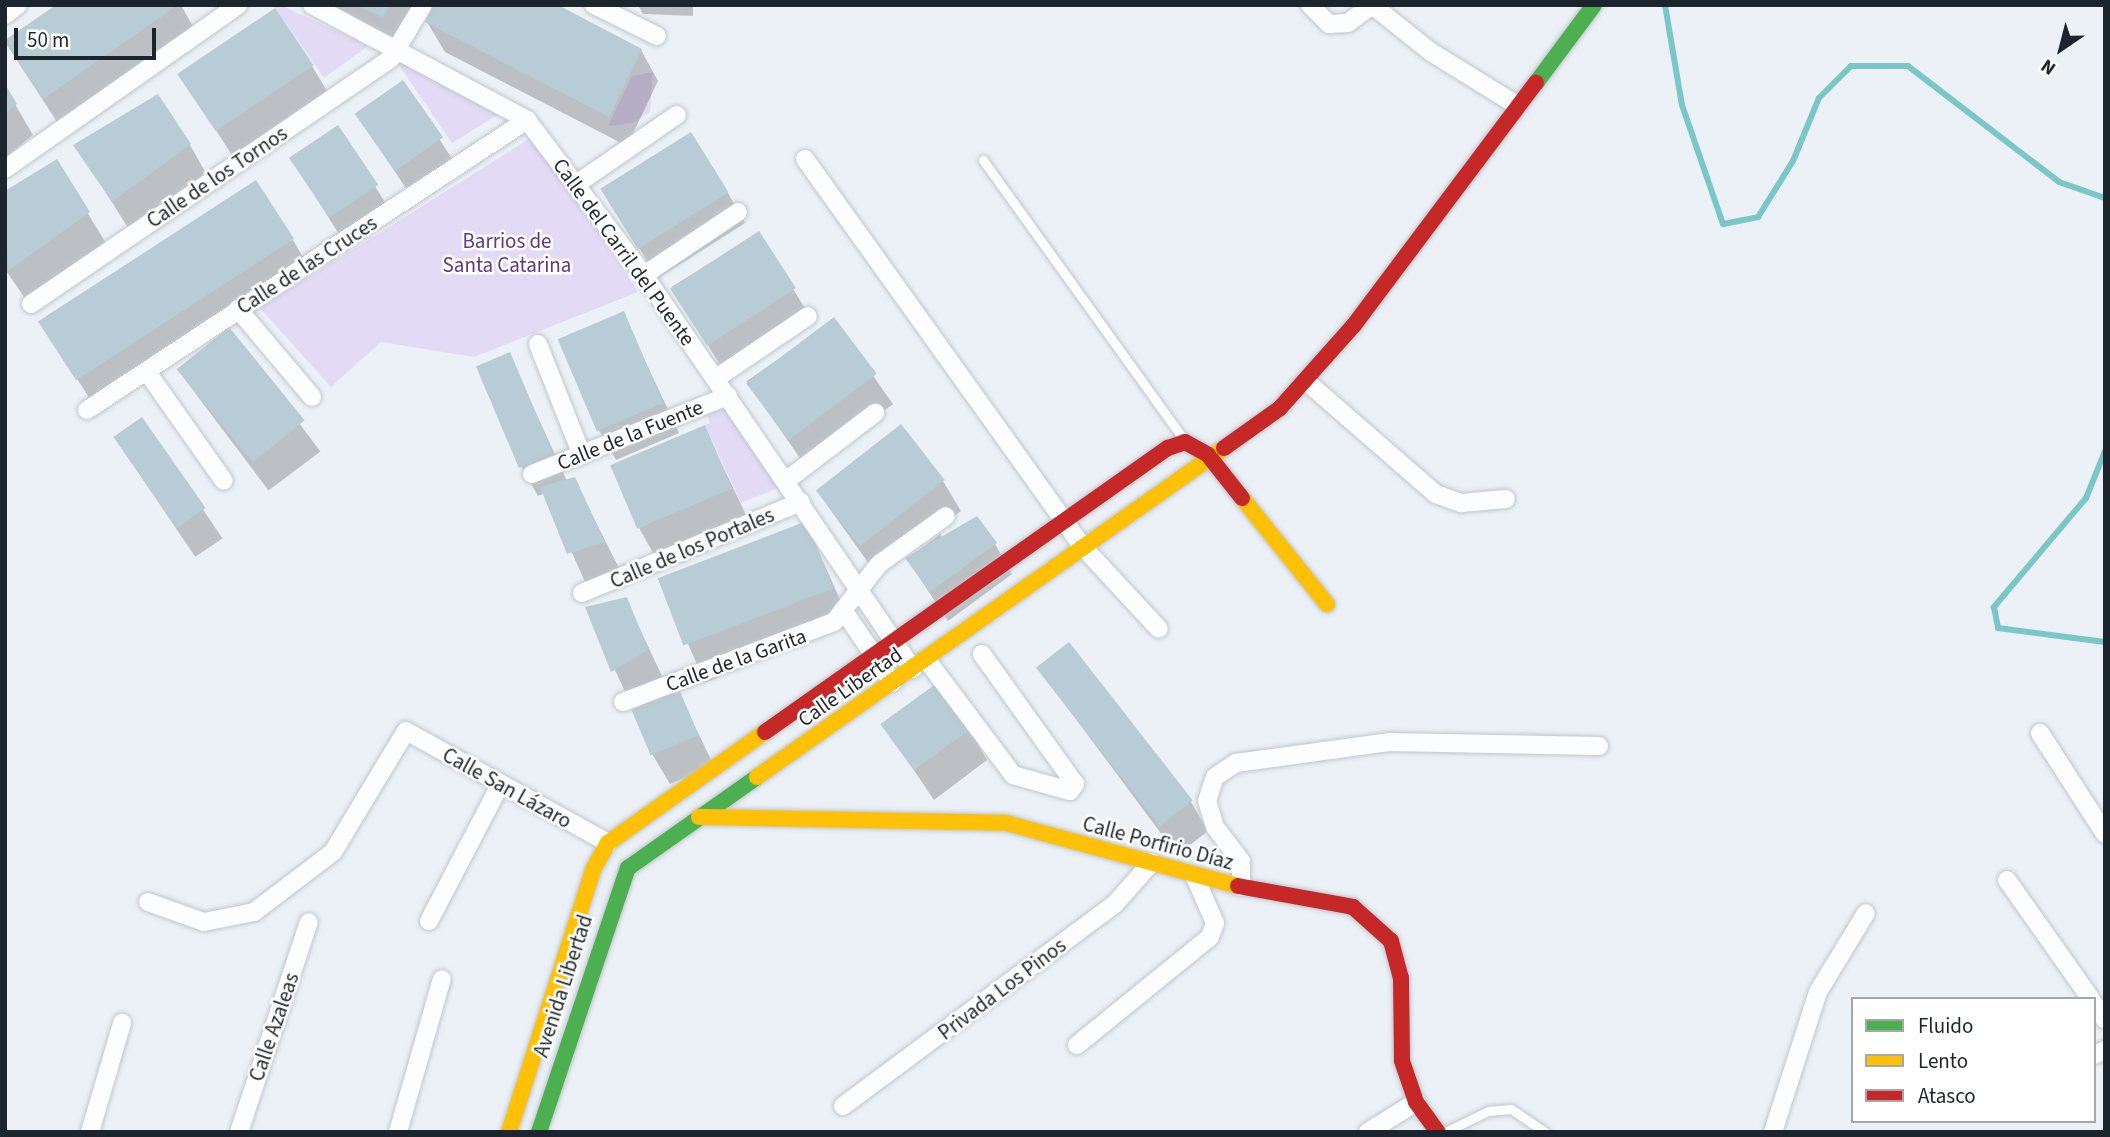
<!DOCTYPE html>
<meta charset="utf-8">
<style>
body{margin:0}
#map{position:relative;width:2110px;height:1137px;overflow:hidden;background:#ecf1f7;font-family:"Source Sans 3",sans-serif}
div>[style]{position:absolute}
.green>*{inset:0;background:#e3daf6}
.shadow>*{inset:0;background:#0003;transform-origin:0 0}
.stream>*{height:6px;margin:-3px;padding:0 3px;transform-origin:3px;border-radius:3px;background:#79c8c7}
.building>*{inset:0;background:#b7ccd4;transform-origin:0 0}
.roads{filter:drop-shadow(0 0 2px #bfc6cd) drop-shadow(0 0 2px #bfc6cd)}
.lane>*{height:9px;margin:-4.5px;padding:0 4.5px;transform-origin:4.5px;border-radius:4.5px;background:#fcfdfe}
.street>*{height:18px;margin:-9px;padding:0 9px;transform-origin:9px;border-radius:9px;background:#fcfdfe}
.fast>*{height:16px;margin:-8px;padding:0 8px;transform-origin:8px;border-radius:8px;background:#4caf50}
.slow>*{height:16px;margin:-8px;padding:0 8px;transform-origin:8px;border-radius:8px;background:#ffc107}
.jam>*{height:16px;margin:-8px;padding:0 8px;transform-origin:8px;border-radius:8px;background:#c62828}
span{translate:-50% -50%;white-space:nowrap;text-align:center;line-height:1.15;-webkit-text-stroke:5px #fff;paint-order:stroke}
.street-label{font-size:21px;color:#1c252d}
.park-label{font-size:21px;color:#603785}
.frame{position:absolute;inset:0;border:7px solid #1c252d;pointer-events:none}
.legend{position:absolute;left:1851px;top:997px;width:245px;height:126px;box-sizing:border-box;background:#fff;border:2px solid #a4a8ab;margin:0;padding:9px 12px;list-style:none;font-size:21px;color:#1c252d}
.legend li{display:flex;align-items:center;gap:14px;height:35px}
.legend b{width:35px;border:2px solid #a4a8ab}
.north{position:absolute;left:2026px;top:14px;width:70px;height:70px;-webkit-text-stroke:5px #fff;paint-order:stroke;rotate:215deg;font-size:19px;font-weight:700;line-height:28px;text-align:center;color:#1c252d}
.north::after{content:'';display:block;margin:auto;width:24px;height:32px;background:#1c252d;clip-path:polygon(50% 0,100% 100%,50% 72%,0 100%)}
.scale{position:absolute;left:14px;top:28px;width:142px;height:32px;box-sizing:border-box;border:4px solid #1c252d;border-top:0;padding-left:9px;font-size:21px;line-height:24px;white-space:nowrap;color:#1c252d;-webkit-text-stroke:5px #fff;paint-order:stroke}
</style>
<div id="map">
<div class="green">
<div style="clip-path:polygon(273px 5px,281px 5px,368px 46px,324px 78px)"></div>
<div style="clip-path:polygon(396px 61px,504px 111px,452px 143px)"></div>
<div style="clip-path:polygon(653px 72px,650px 112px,633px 123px,608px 126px,632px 76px)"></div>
<div style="clip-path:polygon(537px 134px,638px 292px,474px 357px,381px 342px,331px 387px,260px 308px)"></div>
<div style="clip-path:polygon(723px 404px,780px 487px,741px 503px,705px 425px,710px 423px,706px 412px)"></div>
</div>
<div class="shadow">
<div style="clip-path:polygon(59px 5px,181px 5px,197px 34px,61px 128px,5px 42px)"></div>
<div style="clip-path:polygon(330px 5px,421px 5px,401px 47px)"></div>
<div style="clip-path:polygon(638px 5px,693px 5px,693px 16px,643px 14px)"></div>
<div style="clip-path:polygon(427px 22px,641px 50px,658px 81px,627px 146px,445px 52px)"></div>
<div style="clip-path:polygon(312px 66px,330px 96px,235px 160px,180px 74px)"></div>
<div style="left:403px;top:83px;width:103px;height:55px;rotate:57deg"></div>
<div style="clip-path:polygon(5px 87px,33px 135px,5px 158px)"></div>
<div style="left:338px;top:127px;width:105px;height:56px;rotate:58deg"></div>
<div style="clip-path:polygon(76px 145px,190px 145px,207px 175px,130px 231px)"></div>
<div style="clip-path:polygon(56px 162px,106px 243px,26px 300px,5px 269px,5px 193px)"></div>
<div style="clip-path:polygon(603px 191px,728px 193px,745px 223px,658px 278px)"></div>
<div style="left:758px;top:233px;width:102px;height:102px;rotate:58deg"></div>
<div style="clip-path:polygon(293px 240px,310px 269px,97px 410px,42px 324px)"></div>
<div style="clip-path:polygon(623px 314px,679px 433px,616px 460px,599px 430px)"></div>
<div style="left:834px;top:320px;width:103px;height:107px;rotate:55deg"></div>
<div style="left:229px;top:330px;width:152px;height:65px;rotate:53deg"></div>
<div style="clip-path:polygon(509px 354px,567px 481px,574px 479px,621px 572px,586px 584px,545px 493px,538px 496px,521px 466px)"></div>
<div style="left:142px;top:419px;width:144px;height:33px;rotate:56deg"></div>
<div style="clip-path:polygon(704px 427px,748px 519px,656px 558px,639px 528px)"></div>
<div style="clip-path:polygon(943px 481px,961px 511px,877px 575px,817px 491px)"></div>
<div style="left:806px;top:523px;width:105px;height:157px;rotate:66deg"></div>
<div style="clip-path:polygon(940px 534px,945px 541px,995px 544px,1012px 574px,948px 621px,907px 559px)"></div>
<div style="left:626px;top:599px;width:90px;height:40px;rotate:65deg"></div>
<div style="clip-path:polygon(1038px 668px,1191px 802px,1208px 831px,1177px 855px)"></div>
<div style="clip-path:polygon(678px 691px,714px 766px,670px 784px,652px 754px)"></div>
<div style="clip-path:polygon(884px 726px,970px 730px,987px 760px,934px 800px)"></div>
</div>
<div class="stream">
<div style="left:1665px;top:5px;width:101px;rotate:80.4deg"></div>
<div style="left:1682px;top:105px;width:126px;rotate:71deg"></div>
<div style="left:1723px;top:224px;width:36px;rotate:-11deg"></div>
<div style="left:1758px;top:217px;width:66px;rotate:-58deg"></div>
<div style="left:1793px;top:161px;width:68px;rotate:-67.6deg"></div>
<div style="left:1819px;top:98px;width:45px;rotate:-45deg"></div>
<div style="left:1851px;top:66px;width:57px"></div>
<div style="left:1908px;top:66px;width:190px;rotate:37.5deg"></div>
<div style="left:2059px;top:182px;width:49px;rotate:19.2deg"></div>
<div style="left:2105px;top:451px;width:51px;rotate:112deg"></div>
<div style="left:2086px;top:498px;width:143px;rotate:130.2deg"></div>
<div style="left:1994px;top:607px;width:21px;rotate:79deg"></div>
<div style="left:1998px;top:628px;width:108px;rotate:7.5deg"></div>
</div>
<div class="building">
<div style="clip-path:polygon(56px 5px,178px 5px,43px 99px,5px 40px)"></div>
<div style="clip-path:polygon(356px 5px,390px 5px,383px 18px)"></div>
<div style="clip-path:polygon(433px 5px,558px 5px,642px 49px,609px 117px,425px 22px)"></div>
<div style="left:275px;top:8px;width:69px;height:118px;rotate:56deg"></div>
<div style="left:403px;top:80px;width:70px;height:59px;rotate:55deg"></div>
<div style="clip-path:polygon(5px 84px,17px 104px,5px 114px)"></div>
<div style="clip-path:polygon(158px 94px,191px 144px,112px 202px,73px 145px)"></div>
<div style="left:338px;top:125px;width:72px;height:59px;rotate:56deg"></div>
<div style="left:691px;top:132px;width:71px;height:107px;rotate:58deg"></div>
<div style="clip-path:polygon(57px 159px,90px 212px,8px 271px,5px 191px)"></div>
<div style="left:256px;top:180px;width:70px;height:260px;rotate:57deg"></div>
<div style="left:759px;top:231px;width:68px;height:106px;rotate:57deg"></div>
<div style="left:624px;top:311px;width:100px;height:72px;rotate:67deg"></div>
<div style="left:834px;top:317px;width:71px;height:110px;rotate:53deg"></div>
<div style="left:229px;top:327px;width:120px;height:67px;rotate:51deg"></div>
<div style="left:510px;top:352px;width:110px;height:37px;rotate:67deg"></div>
<div style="left:142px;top:417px;width:111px;height:35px;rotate:55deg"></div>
<div style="left:901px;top:424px;width:71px;height:108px;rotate:52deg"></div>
<div style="left:705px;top:425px;width:69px;height:103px;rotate:67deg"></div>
<div style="clip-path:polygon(575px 477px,605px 542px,567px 554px,540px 487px)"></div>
<div style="clip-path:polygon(977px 516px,997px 543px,930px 592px,905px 558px)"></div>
<div style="left:807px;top:521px;width:72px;height:160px;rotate:69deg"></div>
<div style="clip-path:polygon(627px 597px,648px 650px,611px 672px,585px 607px)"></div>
<div style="left:1069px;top:642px;width:201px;height:42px;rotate:52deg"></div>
<div style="left:937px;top:683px;width:57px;height:70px;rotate:54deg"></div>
<div style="left:679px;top:689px;width:50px;height:52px;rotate:67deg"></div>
</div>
<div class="roads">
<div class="lane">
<div style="left:983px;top:160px;width:345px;rotate:54.3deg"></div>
<div style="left:1445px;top:1132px;width:48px;rotate:-26deg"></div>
<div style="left:1488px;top:1111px;width:23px;rotate:-5deg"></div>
<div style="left:1511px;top:1109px;width:41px;rotate:34.1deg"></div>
</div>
<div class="street">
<div style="left:312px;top:5px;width:244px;rotate:28.1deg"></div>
<div style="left:527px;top:120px;width:194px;rotate:53deg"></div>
<div style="left:644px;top:275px;width:477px;rotate:55.7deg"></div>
<div style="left:594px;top:5px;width:70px;rotate:26.2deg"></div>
<div style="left:1310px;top:5px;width:27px;rotate:45deg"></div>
<div style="left:1329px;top:24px;width:19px;rotate:-3deg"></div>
<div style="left:1348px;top:23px;width:30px;rotate:-37deg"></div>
<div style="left:1372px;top:5px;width:75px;rotate:38.5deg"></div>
<div style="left:1431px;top:52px;width:102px;rotate:31.8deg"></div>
<div style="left:5px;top:15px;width:16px;rotate:-38deg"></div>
<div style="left:805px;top:159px;width:479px;rotate:54.4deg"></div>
<div style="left:1084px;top:548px;width:110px;rotate:47.2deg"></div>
<div style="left:5px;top:169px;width:285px;rotate:-35.1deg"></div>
<div style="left:578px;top:183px;width:120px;rotate:-34.5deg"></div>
<div style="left:644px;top:275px;width:113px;rotate:-33.8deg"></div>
<div style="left:31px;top:304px;width:436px;rotate:-34.3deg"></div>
<div style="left:391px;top:58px;width:62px;rotate:-58.9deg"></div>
<div style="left:238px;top:309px;width:115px;rotate:49.9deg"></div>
<div style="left:538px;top:344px;width:119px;rotate:68.4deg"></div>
<div style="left:147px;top:372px;width:133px;rotate:54.8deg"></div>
<div style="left:715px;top:379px;width:112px;rotate:-34.1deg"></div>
<div style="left:1307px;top:382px;width:171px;rotate:41deg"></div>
<div style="left:1436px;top:494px;width:27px;rotate:20deg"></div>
<div style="left:1461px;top:503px;width:45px;rotate:-5.1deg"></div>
<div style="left:87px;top:410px;width:527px;rotate:-33.39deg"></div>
<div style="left:532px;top:474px;width:211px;rotate:-21.7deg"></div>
<div style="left:787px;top:480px;width:111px;rotate:-37.3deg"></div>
<div style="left:582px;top:593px;width:237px;rotate:-22.6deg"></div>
<div style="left:843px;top:610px;width:88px;rotate:55.6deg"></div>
<div style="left:926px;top:659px;width:145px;rotate:53.1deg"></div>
<div style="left:1013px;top:775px;width:59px;rotate:15.7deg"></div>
<div style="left:1070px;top:791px;width:9px;rotate:-54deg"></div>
<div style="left:1075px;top:784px;width:160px;rotate:-125.6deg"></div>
<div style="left:623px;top:702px;width:226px;rotate:-20.8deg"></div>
<div style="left:834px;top:622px;width:73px;rotate:-52.2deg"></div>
<div style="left:879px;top:564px;width:82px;rotate:-35.6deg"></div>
<div style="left:2040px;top:733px;width:120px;rotate:57.2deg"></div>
<div style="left:2007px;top:880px;width:146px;rotate:54.8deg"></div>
<div style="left:1241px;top:887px;width:26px;rotate:-90deg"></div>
<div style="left:1241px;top:861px;width:43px;rotate:-127.4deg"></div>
<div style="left:1215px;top:827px;width:27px;rotate:-107deg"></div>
<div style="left:1207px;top:801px;width:25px;rotate:-72deg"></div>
<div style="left:1215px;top:777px;width:25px;rotate:-34deg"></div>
<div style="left:1236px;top:763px;width:154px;rotate:-7.8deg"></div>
<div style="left:1389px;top:742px;width:210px;rotate:1.1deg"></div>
<div style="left:148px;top:902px;width:59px;rotate:19.7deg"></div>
<div style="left:204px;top:922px;width:51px;rotate:-11.3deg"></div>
<div style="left:254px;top:912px;width:99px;rotate:-37.2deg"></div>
<div style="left:333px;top:852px;width:141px;rotate:-58.9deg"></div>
<div style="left:406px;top:731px;width:231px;rotate:29deg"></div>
<div style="left:429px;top:921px;width:153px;rotate:-62.4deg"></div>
<div style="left:2094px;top:1004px;width:19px;rotate:55deg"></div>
<div style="left:1077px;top:1045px;width:171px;rotate:-39.1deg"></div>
<div style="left:1210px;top:937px;width:15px;rotate:-70deg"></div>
<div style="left:1215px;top:923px;width:52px;rotate:-113.6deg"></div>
<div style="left:2094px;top:1055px;width:12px;rotate:-24deg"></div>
<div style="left:843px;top:1106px;width:337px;rotate:-36.6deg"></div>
<div style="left:1114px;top:905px;width:57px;rotate:-48.5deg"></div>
<div style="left:90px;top:1132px;width:114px;rotate:-73.6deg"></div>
<div style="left:239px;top:1132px;width:221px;rotate:-71.6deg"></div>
<div style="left:398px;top:1132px;width:159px;rotate:-74deg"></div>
<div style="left:1368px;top:1132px;width:57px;rotate:-32deg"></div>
<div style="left:1773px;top:1132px;width:147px;rotate:-72.2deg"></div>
<div style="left:1818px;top:992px;width:92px;rotate:-58.7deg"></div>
</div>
<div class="fast">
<div style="left:1536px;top:83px;width:97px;rotate:-53.4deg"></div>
<div style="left:539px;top:1132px;width:279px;rotate:-71.4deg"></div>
<div style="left:628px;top:868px;width:158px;rotate:-35.2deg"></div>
</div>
<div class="slow">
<div style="left:1242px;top:498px;width:136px;rotate:51.3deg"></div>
<div style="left:757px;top:777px;width:571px;rotate:-35.16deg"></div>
<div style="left:699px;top:817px;width:307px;rotate:1.1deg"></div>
<div style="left:1006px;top:823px;width:240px;rotate:15.2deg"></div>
<div style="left:509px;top:1132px;width:277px;rotate:-72.2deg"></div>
<div style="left:594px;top:868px;width:29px;rotate:-61deg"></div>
<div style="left:608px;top:843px;width:192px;rotate:-35.3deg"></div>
</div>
<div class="jam">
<div style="left:1224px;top:448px;width:69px;rotate:-35.5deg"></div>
<div style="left:1280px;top:408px;width:111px;rotate:-48.3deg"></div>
<div style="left:1354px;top:325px;width:303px;rotate:-53.1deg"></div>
<div style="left:765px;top:732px;width:493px;rotate:-35.2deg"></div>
<div style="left:1168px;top:448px;width:18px;rotate:-19deg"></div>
<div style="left:1185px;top:442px;width:26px;rotate:29deg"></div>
<div style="left:1208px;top:455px;width:55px;rotate:51.7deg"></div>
<div style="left:1238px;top:886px;width:117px;rotate:10.3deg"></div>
<div style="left:1353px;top:907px;width:51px;rotate:41.8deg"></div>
<div style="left:1391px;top:941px;width:38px;rotate:75deg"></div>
<div style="left:1401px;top:978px;width:83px;rotate:89.3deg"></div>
<div style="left:1402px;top:1061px;width:43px;rotate:71.1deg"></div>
<div style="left:1416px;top:1102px;width:37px;rotate:54deg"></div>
</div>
</div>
<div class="street-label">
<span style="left:217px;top:177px;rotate:-34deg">Calle de los Tornos</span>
<span style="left:624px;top:252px;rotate:54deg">Calle del Carril del Puente</span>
<span style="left:307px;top:265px;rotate:-33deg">Calle de las Cruces</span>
<span style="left:630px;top:435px;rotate:-22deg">Calle de la Fuente</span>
<span style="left:692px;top:548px;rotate:-23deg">Calle de los Portales</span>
<span style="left:736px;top:660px;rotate:-20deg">Calle de la Garita</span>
<span style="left:850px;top:687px;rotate:-35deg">Calle Libertad</span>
<span style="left:507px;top:788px;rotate:29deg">Calle San Lázaro</span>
<span style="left:1158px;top:843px;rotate:15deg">Calle Porfirio Díaz</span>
<span style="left:563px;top:986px;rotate:-72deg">Avenida Libertad</span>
<span style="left:1002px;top:989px;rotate:-37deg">Privada Los Pinos</span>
<span style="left:274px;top:1027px;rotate:-71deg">Calle Azaleas</span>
</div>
<div class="park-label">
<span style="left:507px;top:253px">Barrios de<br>Santa Catarina</span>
</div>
<div class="frame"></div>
<ul class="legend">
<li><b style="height:9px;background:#4caf50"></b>Fluido</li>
<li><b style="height:9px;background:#ffc107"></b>Lento</li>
<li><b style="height:9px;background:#c62828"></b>Atasco</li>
</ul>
<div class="north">N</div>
<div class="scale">50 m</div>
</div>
